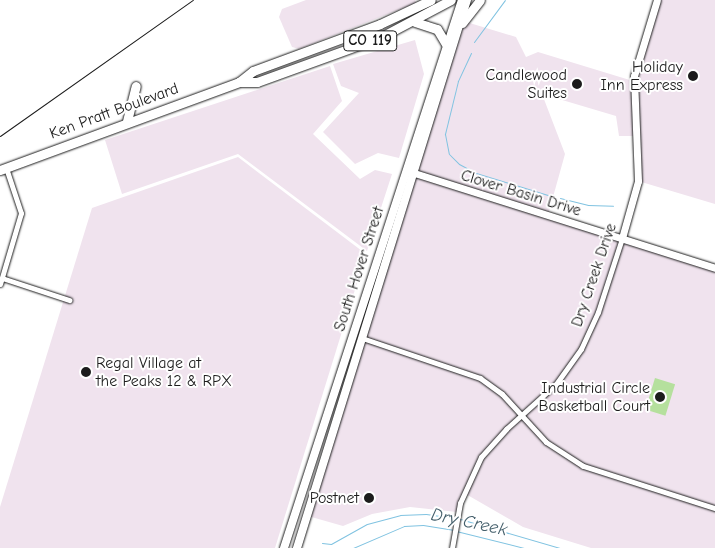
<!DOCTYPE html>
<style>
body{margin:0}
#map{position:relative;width:715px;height:548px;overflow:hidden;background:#fff;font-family:"Comic Neue",sans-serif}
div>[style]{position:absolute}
.built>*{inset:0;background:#f0e3ee}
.green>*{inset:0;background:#b5e09d;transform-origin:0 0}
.stream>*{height:1px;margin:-0.5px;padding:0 0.5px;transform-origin:0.5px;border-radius:0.5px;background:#80c3e1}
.roads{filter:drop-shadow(0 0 1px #1c1c1c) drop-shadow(0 0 1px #1c1c1c)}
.minor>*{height:5px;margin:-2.5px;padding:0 2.5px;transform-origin:2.5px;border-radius:2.5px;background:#fff}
.tertiary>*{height:7px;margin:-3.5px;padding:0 3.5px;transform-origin:3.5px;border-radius:3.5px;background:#fff}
.secondary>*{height:8px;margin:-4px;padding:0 4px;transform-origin:4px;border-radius:4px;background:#fff}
.trunk>*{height:9px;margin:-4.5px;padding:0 4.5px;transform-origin:4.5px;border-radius:4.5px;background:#fff}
.rail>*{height:1px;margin:-0.5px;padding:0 0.5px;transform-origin:0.5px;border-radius:0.5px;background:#1c1c1c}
.dots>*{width:14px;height:14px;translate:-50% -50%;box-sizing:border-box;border:2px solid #fff;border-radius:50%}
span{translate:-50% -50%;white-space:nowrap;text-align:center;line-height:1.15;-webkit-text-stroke:4px #fff;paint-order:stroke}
.shield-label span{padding:1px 4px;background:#fff;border:1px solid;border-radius:4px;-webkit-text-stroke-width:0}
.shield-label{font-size:15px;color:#1c1c1c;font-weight:700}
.poi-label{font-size:16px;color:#1c1c1c}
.right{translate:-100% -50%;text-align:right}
.left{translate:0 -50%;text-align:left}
.street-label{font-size:16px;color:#1c1c1c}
.water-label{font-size:18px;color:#445f6b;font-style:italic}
</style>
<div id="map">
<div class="built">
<div style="clip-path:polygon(306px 0,415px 0,416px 3px,299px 49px,292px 47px,279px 17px,282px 9px)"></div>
<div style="clip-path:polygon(657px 0,715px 0,715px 204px,638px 181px,636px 136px,619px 136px,616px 116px,542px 94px,565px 154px,548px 215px,715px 268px,715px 548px,591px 548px,523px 527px,464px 493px,457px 512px,410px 507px,372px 514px,343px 526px,308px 516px,463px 21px,516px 37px,526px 57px,538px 52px,633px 81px)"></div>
<div style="clip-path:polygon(415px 40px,424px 74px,399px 158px,378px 153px,355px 164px,323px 132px,359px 93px,341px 86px,333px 64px)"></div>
<div style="clip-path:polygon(330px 66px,342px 101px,313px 134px,360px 179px,375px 170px,392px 174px,367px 251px,238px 154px,122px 194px,105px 140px)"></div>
<div style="clip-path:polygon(238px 157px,366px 254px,275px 548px,0 548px,0 507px,92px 208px)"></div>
</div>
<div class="green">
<div style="left:655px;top:378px;width:21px;height:33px;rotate:17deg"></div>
</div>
<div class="stream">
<div style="left:474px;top:42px;width:52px;rotate:-53.6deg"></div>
<div style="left:471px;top:53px;width:31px;rotate:115deg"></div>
<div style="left:458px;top:81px;width:55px;rotate:103.8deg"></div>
<div style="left:445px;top:134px;width:20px;rotate:79deg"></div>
<div style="left:449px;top:154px;width:14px;rotate:45deg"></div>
<div style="left:459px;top:164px;width:19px;rotate:28deg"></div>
<div style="left:476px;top:173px;width:75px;rotate:17deg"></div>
<div style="left:560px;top:198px;width:29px;rotate:14deg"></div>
<div style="left:588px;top:205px;width:25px;rotate:2deg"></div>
<div style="left:460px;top:519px;width:104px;rotate:16.2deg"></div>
<div style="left:456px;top:531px;width:70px;rotate:14deg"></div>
<div style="left:322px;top:543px;width:9px;rotate:6deg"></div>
<div style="left:331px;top:544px;width:41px;rotate:-29.1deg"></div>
<div style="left:367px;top:524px;width:34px;rotate:-15deg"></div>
<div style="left:400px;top:515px;width:26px;rotate:-2deg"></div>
<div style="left:426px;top:514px;width:30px;rotate:8deg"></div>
<div style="left:353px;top:548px;width:56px;rotate:-23.3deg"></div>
<div style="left:404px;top:526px;width:19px;rotate:-3deg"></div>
<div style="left:423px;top:525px;width:30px;rotate:9deg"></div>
</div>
<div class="roads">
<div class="minor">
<div style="left:2px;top:278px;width:71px;rotate:18.2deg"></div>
<div style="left:0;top:284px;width:74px;rotate:-73.5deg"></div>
<div style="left:21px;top:213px;width:47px;rotate:-108.4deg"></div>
<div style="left:362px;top:338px;width:125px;rotate:18.7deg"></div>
<div style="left:480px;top:378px;width:27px;rotate:36deg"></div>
<div style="left:502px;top:394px;width:65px;rotate:47.5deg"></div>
<div style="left:546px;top:442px;width:44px;rotate:33deg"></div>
<div style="left:583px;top:466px;width:139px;rotate:17.7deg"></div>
<div style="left:452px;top:548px;width:46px;rotate:-79.9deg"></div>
<div style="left:460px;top:503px;width:51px;rotate:-65.5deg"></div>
<div style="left:481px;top:457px;width:38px;rotate:-48deg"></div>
<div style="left:506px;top:429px;width:67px;rotate:-42deg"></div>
<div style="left:556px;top:384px;width:43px;rotate:-54.5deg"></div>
<div style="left:581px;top:349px;width:41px;rotate:-65.3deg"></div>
<div style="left:598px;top:312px;width:78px;rotate:-72deg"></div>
</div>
<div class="tertiary">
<div style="left:408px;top:171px;width:322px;rotate:17.5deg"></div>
<div style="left:622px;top:238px;width:59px;rotate:-74.3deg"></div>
<div style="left:638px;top:181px;width:105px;rotate:-92.2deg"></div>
<div style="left:634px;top:76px;width:79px;rotate:-73.2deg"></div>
</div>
<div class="secondary">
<div style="left:284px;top:548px;width:576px;rotate:-72.01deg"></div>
<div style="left:297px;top:548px;width:574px;rotate:-72.77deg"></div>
</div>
<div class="trunk">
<div style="left:415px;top:22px;width:23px;rotate:18deg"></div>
<div style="left:437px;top:29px;width:17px;rotate:59deg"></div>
<div style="left:462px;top:23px;width:29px;rotate:-52deg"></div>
<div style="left:239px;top:82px;width:18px"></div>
<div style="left:257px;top:82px;width:132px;rotate:-19.9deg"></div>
<div style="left:381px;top:37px;width:79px;rotate:-27.9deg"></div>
<div style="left:127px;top:121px;width:36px;rotate:-76deg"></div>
<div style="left:0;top:170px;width:255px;rotate:-20.2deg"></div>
<div style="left:239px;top:82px;width:18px;rotate:-38deg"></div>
<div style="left:253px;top:71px;width:135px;rotate:-20.3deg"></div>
<div style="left:380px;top:24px;width:56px;rotate:-25.2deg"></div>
</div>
</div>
<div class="rail">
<div style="left:0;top:136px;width:236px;rotate:-35.2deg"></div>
</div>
<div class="dots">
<div style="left:693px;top:76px;background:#1c1c1c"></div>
<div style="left:577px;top:84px;background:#1c1c1c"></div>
<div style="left:86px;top:372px;background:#1c1c1c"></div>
<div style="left:660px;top:397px;background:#1c1c1c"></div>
<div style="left:369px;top:498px;background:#1c1c1c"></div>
</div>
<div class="shield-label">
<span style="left:370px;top:41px">CO 119</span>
</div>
<div class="poi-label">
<span class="right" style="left:683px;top:76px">Holiday<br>Inn Express</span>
<span class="right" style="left:567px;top:84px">Candlewood<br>Suites</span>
<span class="left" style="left:96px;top:372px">Regal Village at<br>the Peaks 12 &amp; RPX</span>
<span class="right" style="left:650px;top:397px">Industrial Circle<br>Basketball Court</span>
<span class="right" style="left:359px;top:498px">Postnet</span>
</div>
<div class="street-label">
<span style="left:114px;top:111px;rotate:-20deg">Ken Pratt Boulevard</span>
<span style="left:521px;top:193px;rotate:17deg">Clover Basin Drive</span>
<span style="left:359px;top:269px;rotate:-72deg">South Hover Street</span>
<span style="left:594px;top:275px;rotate:-71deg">Dry Creek Drive</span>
</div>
<div class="water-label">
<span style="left:469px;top:523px;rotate:12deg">Dry Creek</span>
</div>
</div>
